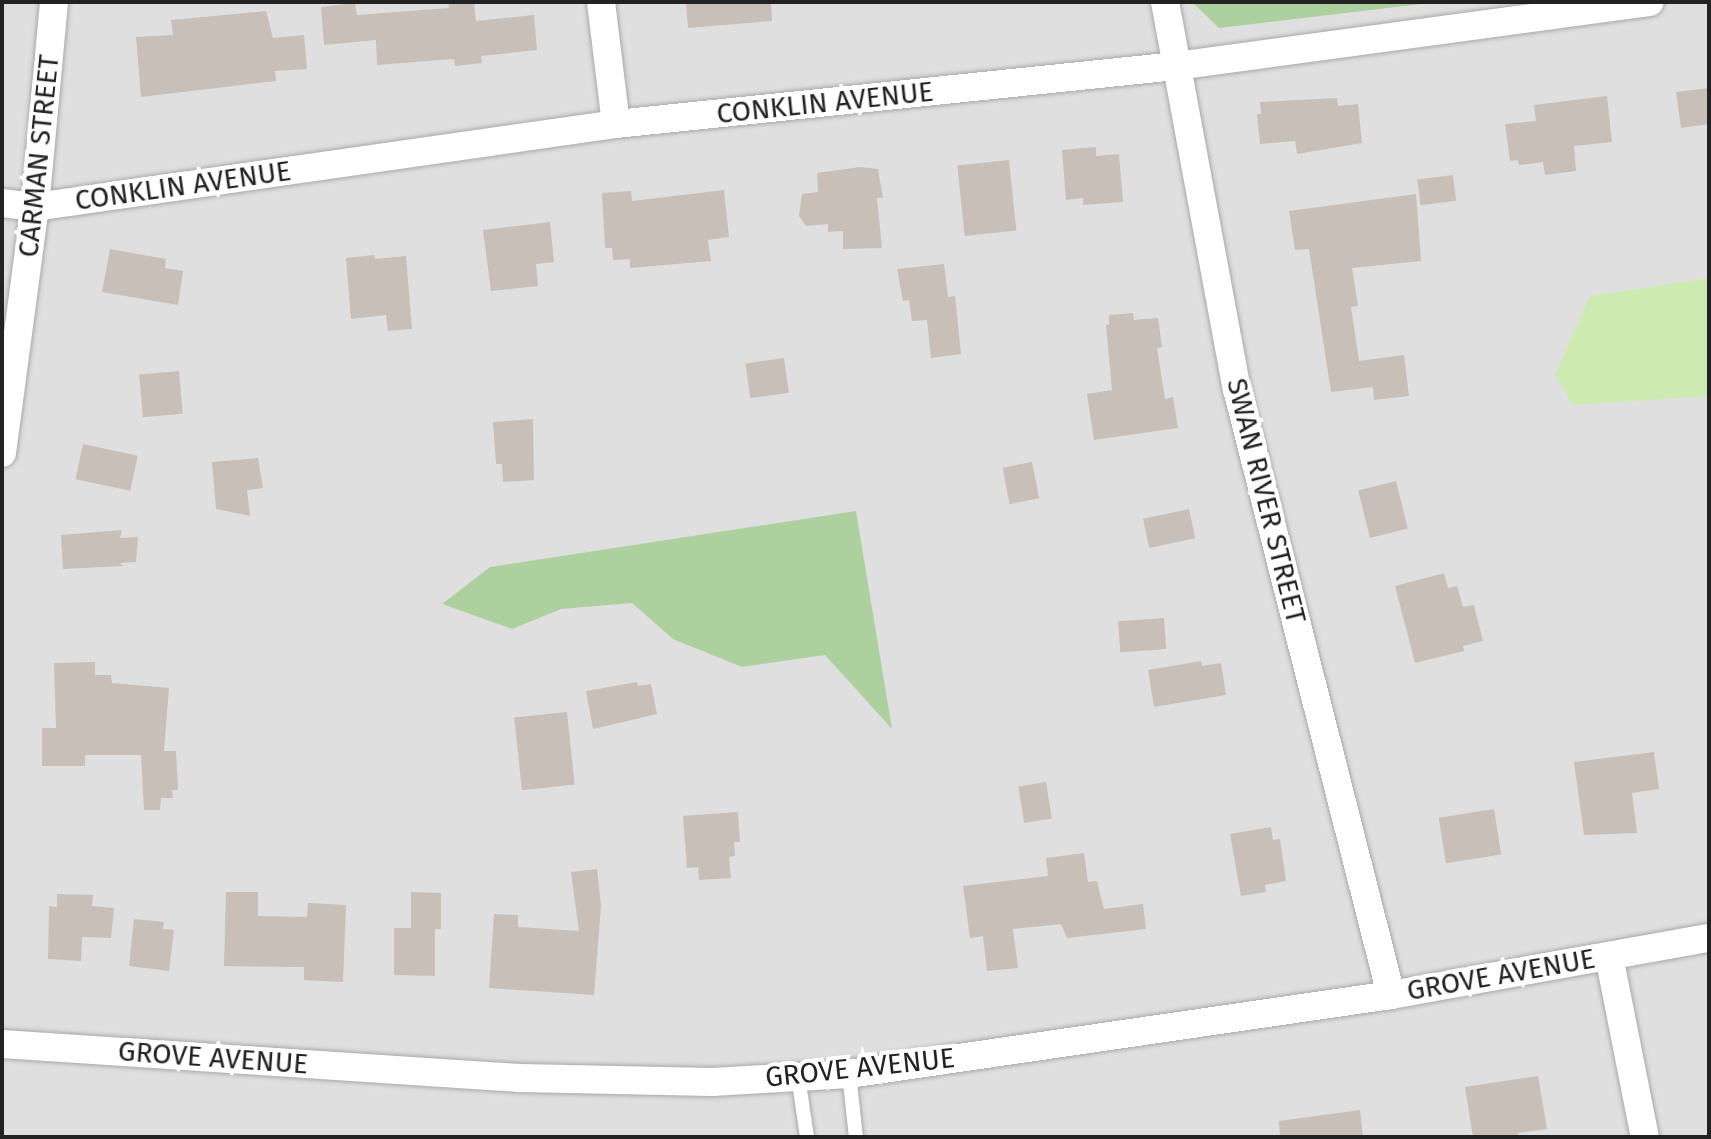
<!DOCTYPE html>
<style>
body{margin:0}
#map{position:relative;width:1711px;height:1139px;overflow:hidden;background:#f2efe9;font-family:"Fira Sans",sans-serif}
div>[style]{position:absolute}
.residential>*{inset:0;background:#e0dfdf;transform-origin:0 0}
.grass>*{inset:0;background:#cdebb0}
.forest>*{inset:0;background:#add19e}
.building>*{inset:0;background:#c7bfb8;transform-origin:0 0}
.roads{filter:drop-shadow(0 0 2px #a9a9a9) drop-shadow(0 0 2px #a9a9a9)}
.service>*{height:14px;margin:-7px;padding:0 7px;transform-origin:7px;border-radius:7px;background:#fff}
.minor>*{height:28px;margin:-14px;padding:0 14px;transform-origin:14px;border-radius:14px;background:#fff}
span{translate:-50% -50%;white-space:nowrap;text-align:center;line-height:1.15;-webkit-text-stroke:8px #fff;paint-order:stroke}
.street-label{font-size:28px;color:#222}
.frame{position:absolute;inset:0;border:4px solid #222;pointer-events:none}
</style>
<div id="map">
<div class="residential">
<div style="left:2px;top:2px;width:1707px;height:1135px"></div>
</div>
<div class="grass">
<div style="clip-path:polygon(1709px 278px,1709px 396px,1573px 405px,1555px 375px,1590px 296px)"></div>
</div>
<div class="forest">
<div style="clip-path:polygon(1192px 2px,1438px 2px,1219px 28px)"></div>
<div style="clip-path:polygon(856px 511px,892px 729px,825px 655px,742px 667px,673px 639px,632px 603px,561px 609px,512px 629px,442px 604px,490px 567px)"></div>
</div>
<div class="building">
<div style="clip-path:polygon(448px 2px,474px 2px,476px 21px,534px 15px,537px 50px,481px 56px,482px 63px,455px 66px,454px 59px,377px 65px,376px 40px,324px 45px,321px 7px,355px 3px,357px 15px,449px 8px)"></div>
<div style="clip-path:polygon(686px 2px,771px 2px,772px 21px,688px 28px)"></div>
<div style="clip-path:polygon(266px 11px,273px 38px,304px 35px,307px 69px,275px 71px,276px 81px,141px 97px,136px 37px,173px 35px,171px 20px)"></div>
<div style="clip-path:polygon(1709px 88px,1709px 124px,1681px 128px,1676px 92px)"></div>
<div style="clip-path:polygon(1607px 96px,1612px 142px,1574px 146px,1576px 171px,1545px 175px,1543px 162px,1519px 165px,1518px 160px,1510px 161px,1505px 124px,1536px 121px,1534px 105px)"></div>
<div style="clip-path:polygon(1337px 98px,1338px 106px,1358px 104px,1362px 143px,1297px 154px,1295px 141px,1260px 144px,1257px 114px,1261px 114px,1260px 102px)"></div>
<div style="clip-path:polygon(1096px 147px,1096px 156px,1119px 154px,1123px 202px,1083px 205px,1083px 198px,1066px 200px,1062px 150px)"></div>
<div style="left:1009px;top:160px;width:71px;height:52px;rotate:84deg"></div>
<div style="clip-path:polygon(860px 167px,878px 169px,883px 198px,877px 198px,882px 248px,843px 249px,843px 231px,828px 232px,828px 224px,806px 226px,799px 216px,802px 194px,818px 192px,817px 173px)"></div>
<div style="left:1453px;top:175px;width:26px;height:36px;rotate:83deg"></div>
<div style="clip-path:polygon(724px 190px,729px 237px,708px 240px,711px 261px,630px 268px,630px 259px,613px 260px,612px 248px,605px 248px,602px 193px,631px 191px,632px 201px)"></div>
<div style="clip-path:polygon(1416px 194px,1421px 261px,1352px 268px,1358px 306px,1351px 307px,1359px 361px,1404px 355px,1409px 396px,1374px 400px,1373px 387px,1331px 392px,1309px 249px,1295px 250px,1289px 211px)"></div>
<div style="clip-path:polygon(550px 222px,554px 262px,536px 264px,538px 286px,491px 291px,483px 230px)"></div>
<div style="clip-path:polygon(110px 249px,166px 259px,165px 268px,183px 271px,178px 305px,102px 292px)"></div>
<div style="clip-path:polygon(374px 255px,375px 259px,406px 256px,412px 329px,388px 331px,386px 315px,351px 319px,346px 258px)"></div>
<div style="clip-path:polygon(944px 264px,948px 297px,955px 296px,961px 354px,931px 358px,927px 320px,912px 321px,909px 300px,903px 301px,897px 269px)"></div>
<div style="clip-path:polygon(1133px 313px,1134px 320px,1158px 318px,1162px 347px,1157px 348px,1165px 399px,1173px 397px,1178px 428px,1094px 440px,1087px 394px,1112px 390px,1106px 325px,1109px 325px,1109px 315px)"></div>
<div style="left:784px;top:358px;width:35px;height:39px;rotate:82deg"></div>
<div style="left:179px;top:371px;width:43px;height:40px;rotate:85deg"></div>
<div style="clip-path:polygon(533px 419px,534px 480px,503px 482px,502px 464px,496px 464px,493px 422px)"></div>
<div style="left:83px;top:444px;width:56px;height:36px;rotate:12deg"></div>
<div style="clip-path:polygon(258px 458px,263px 488px,247px 490px,250px 516px,216px 509px,212px 462px)"></div>
<div style="left:1032px;top:462px;width:37px;height:30px;rotate:79deg"></div>
<div style="left:1396px;top:481px;width:49px;height:39px;rotate:76deg"></div>
<div style="left:1189px;top:509px;width:30px;height:47px;rotate:78deg"></div>
<div style="clip-path:polygon(122px 530px,120px 538px,138px 537px,136px 562px,120px 563px,123px 566px,63px 569px,61px 535px)"></div>
<div style="clip-path:polygon(1444px 573px,1448px 588px,1457px 586px,1463px 607px,1474px 605px,1483px 641px,1463px 646px,1464px 651px,1415px 663px,1395px 586px)"></div>
<div style="left:1164px;top:618px;width:31px;height:46px;rotate:86deg"></div>
<div style="clip-path:polygon(1201px 661px,1202px 666px,1221px 663px,1226px 695px,1154px 707px,1148px 670px)"></div>
<div style="clip-path:polygon(95px 662px,95px 675px,111px 675px,112px 683px,169px 688px,164px 751px,176px 751px,178px 790px,172px 790px,173px 798px,161px 798px,160px 810px,144px 810px,141px 755px,85px 755px,85px 766px,42px 766px,42px 728px,56px 728px,54px 663px)"></div>
<div style="clip-path:polygon(637px 682px,638px 686px,651px 684px,657px 714px,593px 729px,586px 691px)"></div>
<div style="left:567px;top:712px;width:73px;height:53px;rotate:84deg"></div>
<div style="clip-path:polygon(1654px 752px,1659px 789px,1632px 793px,1637px 833px,1584px 835px,1574px 762px)"></div>
<div style="left:1046px;top:782px;width:37px;height:28px;rotate:81deg"></div>
<div style="left:1494px;top:809px;width:46px;height:56px;rotate:81deg"></div>
<div style="clip-path:polygon(738px 812px,740px 842px,734px 842px,735px 856px,729px 857px,731px 878px,699px 880px,698px 867px,687px 868px,683px 816px)"></div>
<div style="clip-path:polygon(1271px 827px,1273px 840px,1280px 839px,1286px 881px,1265px 885px,1266px 892px,1241px 896px,1230px 834px)"></div>
<div style="clip-path:polygon(1084px 853px,1088px 882px,1097px 881px,1104px 909px,1143px 904px,1146px 929px,1067px 938px,1061px 924px,1013px 929px,1018px 968px,987px 971px,983px 936px,970px 938px,963px 886px,1048px 876px,1046px 858px)"></div>
<div style="clip-path:polygon(597px 869px,601px 906px,594px 995px,489px 988px,494px 914px,518px 915px,518px 927px,579px 931px,571px 872px)"></div>
<div style="clip-path:polygon(226px 892px,258px 892px,258px 916px,307px 917px,308px 903px,346px 905px,343px 982px,304px 980px,304px 967px,224px 966px)"></div>
<div style="clip-path:polygon(411px 892px,441px 893px,441px 929px,435px 929px,435px 976px,394px 975px,394px 928px,411px 928px)"></div>
<div style="clip-path:polygon(57px 894px,93px 895px,92px 906px,114px 908px,111px 938px,82px 937px,81px 961px,48px 959px,49px 906px,57px 907px)"></div>
<div style="clip-path:polygon(134px 919px,164px 922px,163px 929px,174px 930px,169px 971px,129px 966px)"></div>
<div style="clip-path:polygon(1538px 1076px,1547px 1129px,1518px 1133px,1518px 1137px,1473px 1137px,1465px 1087px)"></div>
<div style="clip-path:polygon(1360px 1110px,1363px 1137px,1280px 1137px,1279px 1121px)"></div>
</div>
<div class="roads">
<div class="service">
<div style="left:849px;top:1074px;width:63px;rotate:83.7deg"></div>
<div style="left:798px;top:1076px;width:62px;rotate:81.6deg"></div>
</div>
<div class="minor">
<div style="left:601px;top:2px;width:123px;rotate:83deg"></div>
<div style="left:1165px;top:2px;width:394px;rotate:79.5deg"></div>
<div style="left:1237px;top:389px;width:625px;rotate:75.74deg"></div>
<div style="left:2px;top:203px;width:33px;rotate:7deg"></div>
<div style="left:35px;top:207px;width:587px;rotate:-8.13deg"></div>
<div style="left:616px;top:124px;width:563px;rotate:-5.91deg"></div>
<div style="left:1176px;top:66px;width:478px;rotate:-7.7deg"></div>
<div style="left:2px;top:453px;width:248px;rotate:-82.4deg"></div>
<div style="left:35px;top:207px;width:206px;rotate:-84.7deg"></div>
<div style="left:1609px;top:956px;width:185px;rotate:78.8deg"></div>
<div style="left:2px;top:1044px;width:519px;rotate:3.76deg"></div>
<div style="left:520px;top:1078px;width:192px;rotate:1.2deg"></div>
<div style="left:712px;top:1082px;width:137px;rotate:-3.3deg"></div>
<div style="left:849px;top:1074px;width:548px;rotate:-8.29deg"></div>
<div style="left:1391px;top:995px;width:323px;rotate:-10.2deg"></div>
</div>
</div>
<div class="street-label">
<span style="left:825px;top:103px;rotate:-6deg">CONKLIN AVENUE</span>
<span style="left:39px;top:156px;rotate:-84deg">CARMAN STREET</span>
<span style="left:183px;top:186px;rotate:-8deg">CONKLIN AVENUE</span>
<span style="left:1266px;top:501px;rotate:76deg">SWAN RIVER STREET</span>
<span style="left:1501px;top:975px;rotate:-10deg">GROVE AVENUE</span>
<span style="left:213px;top:1058px;rotate:4deg">GROVE AVENUE</span>
<span style="left:860px;top:1068px;rotate:-6deg">GROVE AVENUE</span>
</div>
<div class="frame"></div>
</div>
